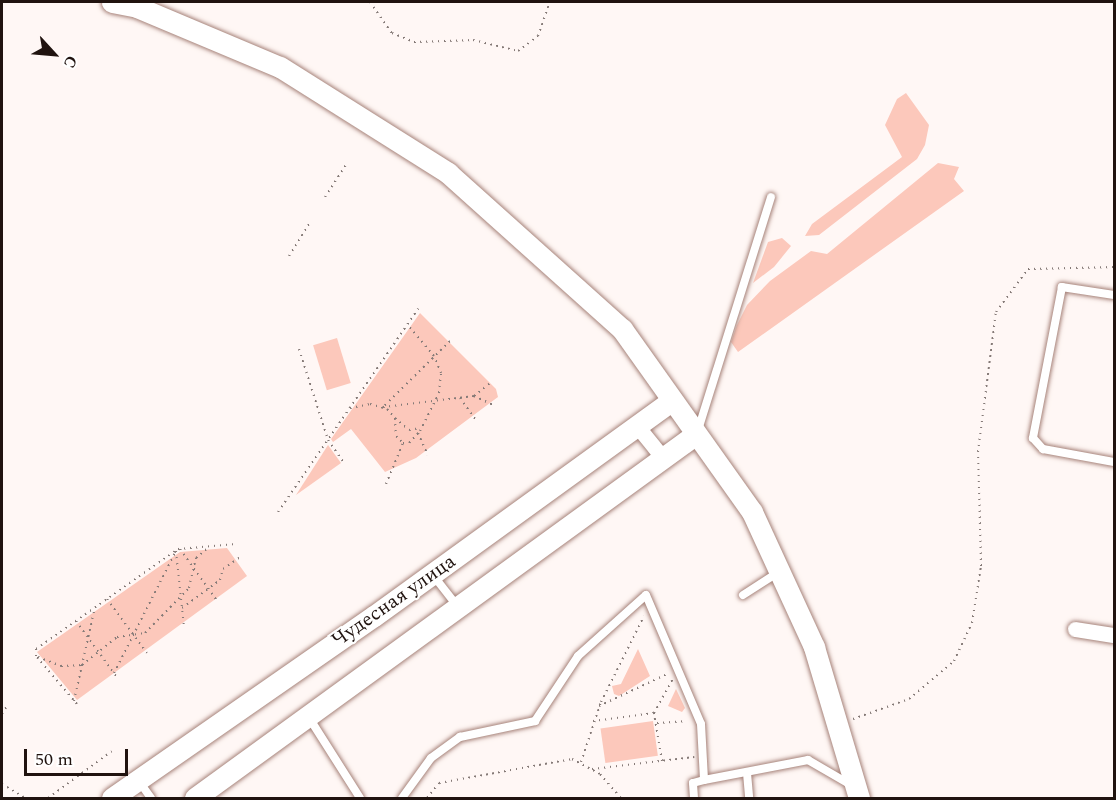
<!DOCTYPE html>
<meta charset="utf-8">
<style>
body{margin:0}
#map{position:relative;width:1116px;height:800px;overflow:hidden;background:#fff7f5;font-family:Spectral,serif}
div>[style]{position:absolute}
.green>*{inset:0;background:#fcc8bb;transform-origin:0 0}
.path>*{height:2px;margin-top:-1px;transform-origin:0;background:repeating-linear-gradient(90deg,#857a77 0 1.5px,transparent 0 6px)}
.roads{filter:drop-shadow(0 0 2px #a7837a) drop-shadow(0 0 2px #a7837a)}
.lane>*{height:8px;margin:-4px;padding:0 4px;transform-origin:4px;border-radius:4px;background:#fff}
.street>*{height:15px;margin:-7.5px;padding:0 7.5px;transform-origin:7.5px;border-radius:7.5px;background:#fff}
.secondary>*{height:21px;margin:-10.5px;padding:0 10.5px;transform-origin:10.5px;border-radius:10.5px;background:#fff}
span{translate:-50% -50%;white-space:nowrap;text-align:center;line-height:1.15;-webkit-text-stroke:4.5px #fff;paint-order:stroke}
.street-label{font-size:20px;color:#20130f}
.frame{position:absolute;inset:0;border:3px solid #20130f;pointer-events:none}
.north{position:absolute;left:24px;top:24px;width:60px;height:60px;-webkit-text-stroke:4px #fff;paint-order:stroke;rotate:116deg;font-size:16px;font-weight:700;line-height:24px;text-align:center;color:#20130f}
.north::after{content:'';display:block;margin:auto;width:21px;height:27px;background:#20130f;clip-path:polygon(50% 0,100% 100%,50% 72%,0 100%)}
.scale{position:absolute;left:24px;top:749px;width:104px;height:27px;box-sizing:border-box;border:3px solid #20130f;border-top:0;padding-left:8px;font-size:18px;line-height:21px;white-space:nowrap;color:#20130f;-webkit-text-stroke:4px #fff;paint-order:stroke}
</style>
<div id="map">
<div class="green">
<div style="clip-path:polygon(906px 93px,929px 125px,925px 145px,917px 159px,819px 235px,805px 236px,812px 224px,902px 157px,885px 125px,897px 99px)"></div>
<div style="clip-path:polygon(938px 163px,959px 167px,954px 179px,964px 191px,738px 352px,731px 342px,737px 325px,747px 305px,770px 281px,811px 251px,827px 254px)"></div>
<div style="clip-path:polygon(782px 238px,791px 246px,774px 267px,753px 283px,768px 242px)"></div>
<div style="clip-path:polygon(420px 313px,496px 389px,498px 397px,416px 458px,385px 472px,351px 429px,333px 442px,331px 439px)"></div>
<div style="left:337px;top:338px;width:47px;height:25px;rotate:73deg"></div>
<div style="clip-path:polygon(328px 445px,341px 463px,296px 495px)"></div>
<div style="clip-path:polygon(227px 548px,247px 576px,77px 700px,37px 652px,180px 552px)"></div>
<div style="clip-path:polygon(638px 649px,650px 676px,619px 696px,614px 694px,612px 686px,621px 684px)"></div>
<div style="clip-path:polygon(676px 689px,685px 708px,682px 712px,668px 706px)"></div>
<div style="left:653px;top:721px;width:35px;height:53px;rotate:82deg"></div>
</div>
<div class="path">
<div style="left:370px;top:2px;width:38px;rotate:55deg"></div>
<div style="left:392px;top:33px;width:24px;rotate:22deg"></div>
<div style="left:414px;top:42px;width:59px;rotate:-1.9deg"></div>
<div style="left:473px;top:40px;width:46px;rotate:13.7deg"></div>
<div style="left:518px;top:51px;width:25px;rotate:-37deg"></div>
<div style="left:538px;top:36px;width:36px;rotate:-71deg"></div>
<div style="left:325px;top:197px;width:38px;rotate:-57deg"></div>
<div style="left:289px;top:256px;width:40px;rotate:-58deg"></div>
<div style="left:450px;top:341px;width:94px;rotate:135.4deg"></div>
<div style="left:383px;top:407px;width:92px;rotate:-6.9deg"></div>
<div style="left:474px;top:396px;width:23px;rotate:25deg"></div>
<div style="left:299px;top:349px;width:96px;rotate:72.3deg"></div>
<div style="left:328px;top:440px;width:28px;rotate:55deg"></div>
<div style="left:474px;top:396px;width:22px;rotate:-39deg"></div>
<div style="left:460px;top:398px;width:27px;rotate:54deg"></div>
<div style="left:350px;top:408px;width:20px;rotate:-11deg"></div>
<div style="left:370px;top:404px;width:18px;rotate:16deg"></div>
<div style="left:387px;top:409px;width:12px;rotate:48deg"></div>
<div style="left:395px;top:418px;width:18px;rotate:87deg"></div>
<div style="left:396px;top:436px;width:10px;rotate:45deg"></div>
<div style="left:403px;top:443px;width:6px"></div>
<div style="left:409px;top:443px;width:16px;rotate:-47deg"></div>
<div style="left:420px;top:431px;width:42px;rotate:-63.4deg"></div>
<div style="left:439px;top:393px;width:20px;rotate:-84deg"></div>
<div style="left:441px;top:373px;width:18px;rotate:-112deg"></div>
<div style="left:434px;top:356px;width:42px;rotate:-130.2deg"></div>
<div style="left:395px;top:418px;width:18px;rotate:41deg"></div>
<div style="left:409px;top:430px;width:11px;rotate:-10deg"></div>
<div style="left:418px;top:433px;width:24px;rotate:66deg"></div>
<div style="left:386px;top:484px;width:44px;rotate:-67.5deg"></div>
<div style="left:278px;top:512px;width:247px;rotate:-55.4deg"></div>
<div style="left:180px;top:549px;width:65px;rotate:54.4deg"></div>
<div style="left:176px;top:551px;width:76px;rotate:84deg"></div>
<div style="left:107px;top:599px;width:67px;rotate:53.5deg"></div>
<div style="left:182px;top:608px;width:47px;rotate:-36.4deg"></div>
<div style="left:220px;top:580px;width:11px;rotate:-75deg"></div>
<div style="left:223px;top:569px;width:21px;rotate:-35deg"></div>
<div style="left:76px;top:621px;width:68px;rotate:54deg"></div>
<div style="left:38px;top:657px;width:25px;rotate:21deg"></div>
<div style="left:61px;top:666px;width:21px;rotate:-3deg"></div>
<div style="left:82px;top:665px;width:45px;rotate:-38.7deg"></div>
<div style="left:117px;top:637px;width:28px;rotate:-8deg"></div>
<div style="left:145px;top:633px;width:63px;rotate:-45.6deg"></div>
<div style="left:189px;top:588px;width:31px;rotate:-77deg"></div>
<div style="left:196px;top:558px;width:17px;rotate:-40deg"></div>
<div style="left:114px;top:673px;width:135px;rotate:-63.1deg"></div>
<div style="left:74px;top:701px;width:96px;rotate:-77.4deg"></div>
<div style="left:77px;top:704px;width:63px;rotate:-130.5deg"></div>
<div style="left:36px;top:656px;width:7px;rotate:-90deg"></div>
<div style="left:36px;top:649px;width:174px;rotate:-35.2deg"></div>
<div style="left:178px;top:549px;width:58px;rotate:-4.9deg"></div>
<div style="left:599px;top:706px;width:75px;rotate:-25.2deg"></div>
<div style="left:2px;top:714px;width:9px;rotate:-58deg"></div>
<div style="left:853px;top:719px;width:59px;rotate:-19.7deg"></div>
<div style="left:909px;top:699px;width:59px;rotate:-40.2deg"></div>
<div style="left:954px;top:661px;width:42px;rotate:-64.7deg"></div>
<div style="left:972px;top:623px;width:58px;rotate:-81deg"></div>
<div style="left:981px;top:566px;width:114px;rotate:-91.5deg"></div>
<div style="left:978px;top:452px;width:141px;rotate:-82.7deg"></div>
<div style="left:996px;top:312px;width:54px;rotate:-53.3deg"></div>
<div style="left:1028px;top:269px;width:86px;rotate:-1.3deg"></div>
<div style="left:593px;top:721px;width:62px;rotate:-7.5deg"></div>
<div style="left:657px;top:723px;width:30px;rotate:-4deg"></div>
<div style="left:662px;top:761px;width:49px;rotate:-99.5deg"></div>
<div style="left:654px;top:713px;width:38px;rotate:-61deg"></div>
<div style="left:581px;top:762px;width:63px;rotate:-71.6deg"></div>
<div style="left:601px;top:702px;width:96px;rotate:-63.4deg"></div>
<div style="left:592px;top:769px;width:103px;rotate:-6.7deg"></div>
<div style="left:2px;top:784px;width:27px;rotate:31deg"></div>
<div style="left:48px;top:798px;width:79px;rotate:-36.3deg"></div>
<div style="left:427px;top:798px;width:19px;rotate:-51deg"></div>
<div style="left:439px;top:783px;width:135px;rotate:-10.2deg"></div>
<div style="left:572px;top:759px;width:32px;rotate:28deg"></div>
<div style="left:600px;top:774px;width:32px;rotate:49deg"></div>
</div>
<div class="roads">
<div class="lane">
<div style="left:1114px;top:295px;width:53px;rotate:-171.3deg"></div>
<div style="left:1062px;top:287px;width:154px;rotate:100.9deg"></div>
<div style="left:1033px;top:438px;width:15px;rotate:48deg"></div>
<div style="left:1043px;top:449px;width:72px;rotate:10.4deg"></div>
<div style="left:698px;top:430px;width:244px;rotate:-72.6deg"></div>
<div style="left:433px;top:575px;width:39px;rotate:52deg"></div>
<div style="left:743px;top:595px;width:40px;rotate:-32.9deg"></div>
<div style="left:308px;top:716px;width:97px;rotate:57.6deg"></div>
<div style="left:747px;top:773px;width:25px;rotate:85deg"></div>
<div style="left:138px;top:780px;width:22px;rotate:54deg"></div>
<div style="left:402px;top:798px;width:49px;rotate:-54.1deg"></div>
<div style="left:431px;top:758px;width:36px;rotate:-36deg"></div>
<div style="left:460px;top:737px;width:77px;rotate:-12deg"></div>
<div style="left:535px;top:721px;width:78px;rotate:-56.5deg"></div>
<div style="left:578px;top:656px;width:91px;rotate:-41.9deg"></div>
<div style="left:646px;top:595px;width:140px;rotate:66.9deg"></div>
<div style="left:701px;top:724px;width:56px;rotate:86.9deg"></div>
<div style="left:704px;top:780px;width:106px;rotate:-10.9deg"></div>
<div style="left:808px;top:760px;width:50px;rotate:30.2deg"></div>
<div style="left:694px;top:798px;width:15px;rotate:-94deg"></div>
<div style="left:693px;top:783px;width:11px;rotate:-15deg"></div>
</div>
<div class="street">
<div style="left:638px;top:427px;width:40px;rotate:51deg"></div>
<div style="left:1075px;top:629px;width:39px;rotate:9deg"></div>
</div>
<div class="secondary">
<div style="left:112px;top:2px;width:25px;rotate:11deg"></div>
<div style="left:137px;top:7px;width:155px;rotate:22.8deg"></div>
<div style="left:280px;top:67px;width:199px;rotate:32.2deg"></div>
<div style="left:448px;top:173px;width:234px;rotate:41.9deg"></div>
<div style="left:622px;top:329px;width:224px;rotate:54.6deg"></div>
<div style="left:752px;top:512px;width:149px;rotate:65.3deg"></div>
<div style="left:814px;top:647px;width:158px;rotate:73.4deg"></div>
<div style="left:112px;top:798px;width:319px;rotate:-34.8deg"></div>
<div style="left:374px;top:616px;width:368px;rotate:-35.9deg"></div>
<div style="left:195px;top:798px;width:619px;rotate:-36deg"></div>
</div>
</div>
<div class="street-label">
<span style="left:394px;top:601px;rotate:-35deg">Чудесная улица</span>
</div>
<div class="frame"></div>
<div class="north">С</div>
<div class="scale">50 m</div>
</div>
